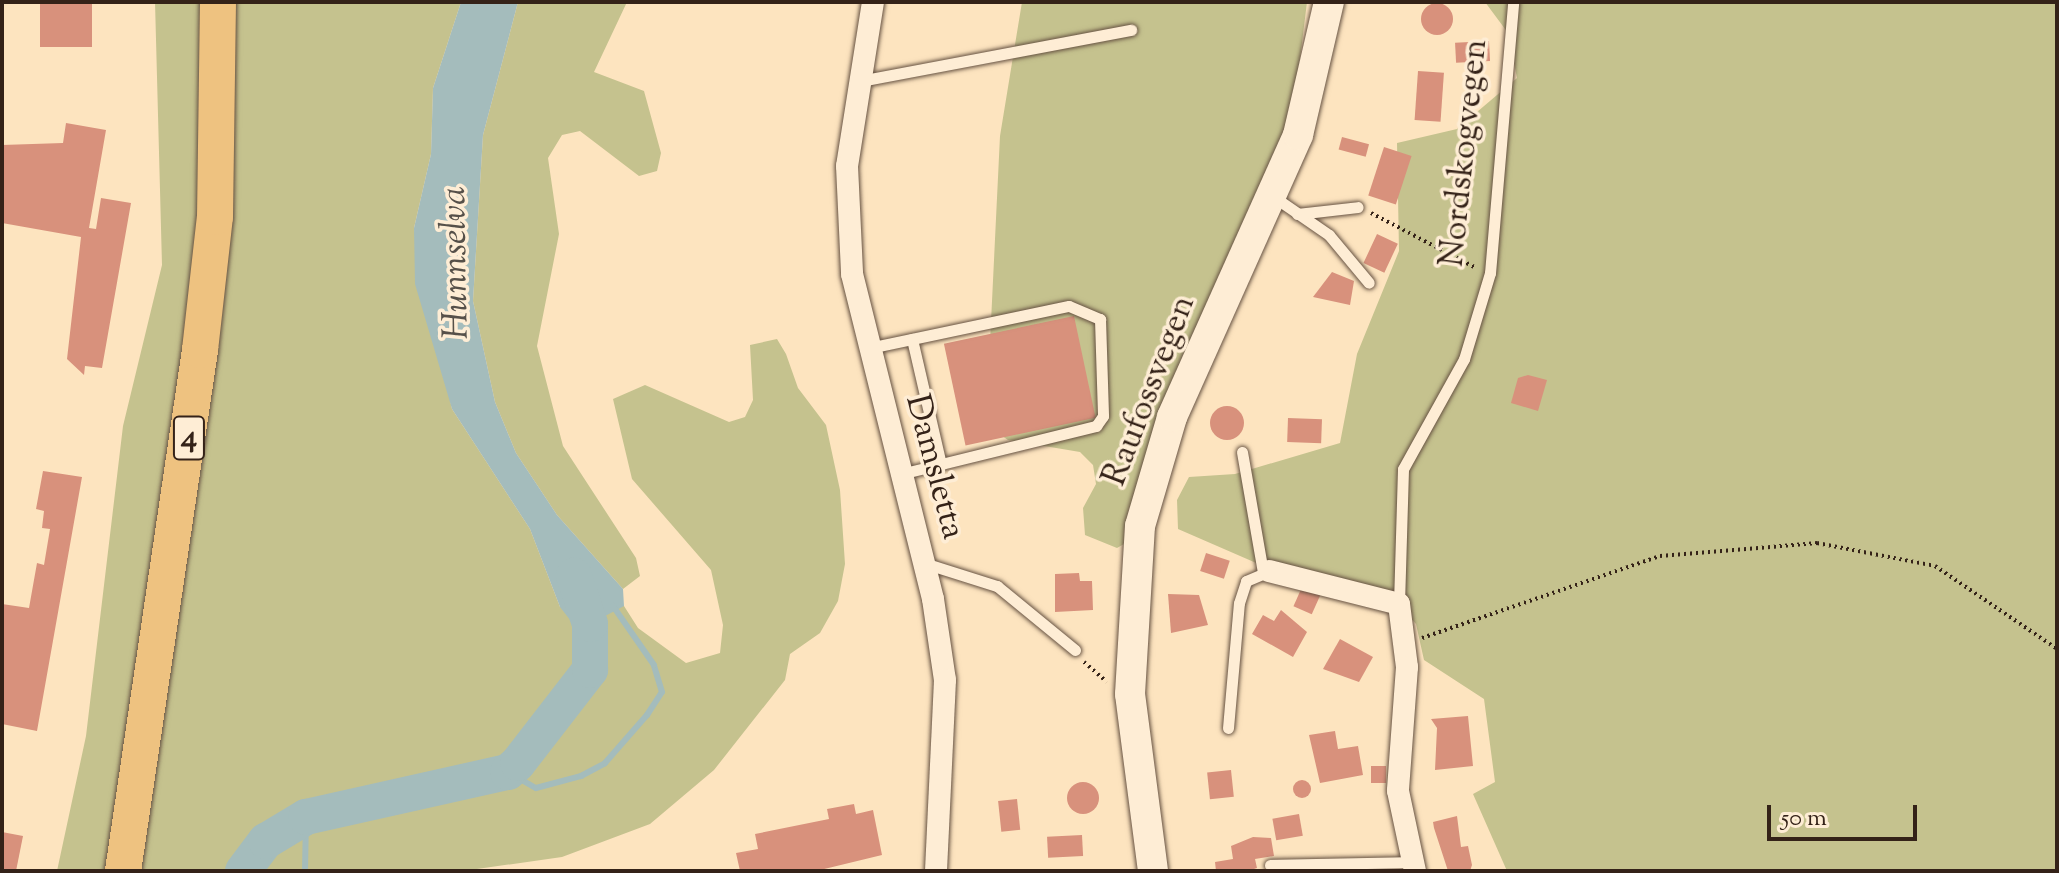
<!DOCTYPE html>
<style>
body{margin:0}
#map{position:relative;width:2059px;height:873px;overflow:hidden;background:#fde4bf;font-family:"Sorts Mill Goudy",serif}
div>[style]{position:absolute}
.green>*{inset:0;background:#c5c28e}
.water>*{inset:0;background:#a4bcbc}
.stream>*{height:6px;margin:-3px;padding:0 3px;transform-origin:3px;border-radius:3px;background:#a4bcbc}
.river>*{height:36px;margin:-18px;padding:0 18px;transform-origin:18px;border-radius:18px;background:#a4bcbc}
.building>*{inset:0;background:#d8917c;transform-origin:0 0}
.round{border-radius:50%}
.path>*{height:4px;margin-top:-2px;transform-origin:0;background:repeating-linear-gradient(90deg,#342218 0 2px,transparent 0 6px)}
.roads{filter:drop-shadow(0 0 2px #665242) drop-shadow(0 0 2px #665242)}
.service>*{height:11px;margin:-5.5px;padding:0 5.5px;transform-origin:5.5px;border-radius:5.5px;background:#feedd5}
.minor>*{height:22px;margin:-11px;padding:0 11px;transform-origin:11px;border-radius:11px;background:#feedd5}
.secondary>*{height:30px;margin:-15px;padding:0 15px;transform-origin:15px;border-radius:15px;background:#feedd5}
.trunk>*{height:36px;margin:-18px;padding:0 18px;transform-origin:18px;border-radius:18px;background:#eec280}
span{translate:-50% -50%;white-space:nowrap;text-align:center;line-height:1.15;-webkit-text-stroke:7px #feedd5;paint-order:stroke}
.shield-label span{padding:2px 6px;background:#feedd5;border:2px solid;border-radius:6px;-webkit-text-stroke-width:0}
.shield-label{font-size:32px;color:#342218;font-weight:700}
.street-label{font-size:34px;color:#342218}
.water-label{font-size:36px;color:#565049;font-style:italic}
.frame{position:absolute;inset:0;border:4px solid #342218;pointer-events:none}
.scale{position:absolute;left:1767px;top:805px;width:150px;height:36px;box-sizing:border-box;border:4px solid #342218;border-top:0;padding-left:10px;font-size:24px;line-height:28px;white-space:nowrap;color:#342218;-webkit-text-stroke:6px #feedd5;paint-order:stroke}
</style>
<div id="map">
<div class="green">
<div style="clip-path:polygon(155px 2px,461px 2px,433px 88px,431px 154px,414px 228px,452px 409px,530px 529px,560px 607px,624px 606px,638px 628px,686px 663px,720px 653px,723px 625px,711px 570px,632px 479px,613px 399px,645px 385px,729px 422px,745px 417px,753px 400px,750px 345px,777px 339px,786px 354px,798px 388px,826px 425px,840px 490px,845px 564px,838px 601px,820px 633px,790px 654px,785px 680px,714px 770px,650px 824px,562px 857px,463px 871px,57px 871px,86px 736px,123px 426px,162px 265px)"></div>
<div style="clip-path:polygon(518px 2px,627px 2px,594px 72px,644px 91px,661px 153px,657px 171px,639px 176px,580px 131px,562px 135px,548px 158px,559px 234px,537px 346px,563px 446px,636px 558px,640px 576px,623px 589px,557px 515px,516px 453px,495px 402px,473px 301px,483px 135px)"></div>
<div style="clip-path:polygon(1022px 2px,1307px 2px,1294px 107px,1276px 161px,1182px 357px,1124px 544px,1117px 548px,1085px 535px,1083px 508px,1096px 484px,1093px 465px,1080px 452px,1008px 440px,986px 425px,1000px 136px)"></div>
<div style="clip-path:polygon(1485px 2px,2057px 2px,2057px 871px,1507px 871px,1473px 794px,1495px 782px,1484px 699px,1424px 660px,1416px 624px,1403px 610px,1270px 569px,1178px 529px,1177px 500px,1189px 477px,1235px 474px,1340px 443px,1357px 354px,1399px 251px,1397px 143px,1457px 129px,1517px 78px,1508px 33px)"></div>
</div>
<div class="water">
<div style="clip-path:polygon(461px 2px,518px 2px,483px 135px,473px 301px,495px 402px,516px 453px,557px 515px,623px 589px,624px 606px,590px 624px,574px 625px,560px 607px,530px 529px,452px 409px,415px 284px,414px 228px,431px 154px,433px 88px)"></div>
</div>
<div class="stream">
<div style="left:508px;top:772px;width:32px;rotate:30deg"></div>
<div style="left:536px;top:788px;width:47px;rotate:-14.9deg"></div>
<div style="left:581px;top:776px;width:27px;rotate:-28deg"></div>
<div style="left:605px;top:763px;width:64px;rotate:-48.8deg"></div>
<div style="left:647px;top:715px;width:27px;rotate:-57deg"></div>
<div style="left:662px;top:692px;width:28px;rotate:-107deg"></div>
<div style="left:654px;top:665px;width:72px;rotate:-124.8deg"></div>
<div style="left:305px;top:871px;width:54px;rotate:-88.9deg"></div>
</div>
<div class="river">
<div style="left:243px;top:871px;width:38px;rotate:-53deg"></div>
<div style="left:266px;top:841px;width:47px;rotate:-31deg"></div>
<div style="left:306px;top:817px;width:207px;rotate:-12.6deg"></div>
<div style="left:508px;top:772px;width:13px;rotate:-42deg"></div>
<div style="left:518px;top:763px;width:118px;rotate:-52.3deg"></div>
<div style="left:590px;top:670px;width:46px;rotate:-90deg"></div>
<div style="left:590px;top:624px;width:51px;rotate:-108.4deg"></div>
</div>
<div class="building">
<div style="left:40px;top:2px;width:52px;height:45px"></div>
<div class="round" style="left:1421px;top:3px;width:32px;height:32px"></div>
<div style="left:1489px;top:41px;width:20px;height:34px;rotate:87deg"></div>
<div style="left:1418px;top:71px;width:26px;height:49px;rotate:4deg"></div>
<div style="clip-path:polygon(66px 123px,106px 130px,89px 228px,96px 229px,101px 198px,131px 203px,102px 368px,85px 366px,84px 375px,67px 359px,81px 237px,2px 223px,2px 145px,63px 143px)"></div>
<div style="left:1342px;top:137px;width:28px;height:13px;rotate:15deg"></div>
<div style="left:1384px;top:147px;width:29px;height:51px;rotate:18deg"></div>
<div style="left:1377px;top:234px;width:23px;height:32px;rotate:25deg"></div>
<div style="clip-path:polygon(1332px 272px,1354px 281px,1350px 305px,1313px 297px)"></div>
<div style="left:1074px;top:316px;width:104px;height:133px;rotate:78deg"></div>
<div style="clip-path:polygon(1528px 375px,1547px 380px,1538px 411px,1511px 403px,1518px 378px)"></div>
<div class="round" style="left:1210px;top:406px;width:34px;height:34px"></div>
<div style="left:1288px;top:418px;width:34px;height:24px;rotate:2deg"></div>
<div style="clip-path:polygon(43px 471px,82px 477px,37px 731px,2px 724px,2px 604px,29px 608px,37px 563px,44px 565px,50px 529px,42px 528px,44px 511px,36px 509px)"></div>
<div style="left:1206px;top:553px;width:25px;height:19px;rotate:18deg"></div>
<div style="clip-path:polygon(1079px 573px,1080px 581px,1092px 581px,1093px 610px,1055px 612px,1055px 574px)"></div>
<div style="left:1302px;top:587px;width:20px;height:21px;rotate:24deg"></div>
<div style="clip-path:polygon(1168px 594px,1199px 595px,1208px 625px,1171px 633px)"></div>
<div style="clip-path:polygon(1281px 610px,1307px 632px,1293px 657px,1252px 634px,1263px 615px,1274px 621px)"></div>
<div style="clip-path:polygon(1340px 639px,1373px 657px,1359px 682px,1323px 669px)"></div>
<div style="clip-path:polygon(1468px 716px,1473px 766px,1435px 770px,1437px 728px,1431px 719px)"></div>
<div style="clip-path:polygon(1335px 731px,1338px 749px,1358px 746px,1363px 775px,1320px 783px,1309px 735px)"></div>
<div style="left:1371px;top:766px;width:15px;height:17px"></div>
<div style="left:1231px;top:770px;width:27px;height:24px;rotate:84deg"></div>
<div class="round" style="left:1293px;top:780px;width:18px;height:18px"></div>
<div class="round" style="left:1067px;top:782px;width:32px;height:32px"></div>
<div style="left:1017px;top:799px;width:31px;height:19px;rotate:84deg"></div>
<div style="clip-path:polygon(854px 804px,856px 814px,873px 810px,882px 855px,816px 871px,740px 871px,736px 853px,758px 849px,755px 834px,829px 819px,827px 809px)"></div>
<div style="left:1299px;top:814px;width:22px;height:27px;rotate:80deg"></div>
<div style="clip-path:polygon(1457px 816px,1461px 847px,1468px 846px,1472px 865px,1470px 871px,1448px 871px,1434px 828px,1433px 822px)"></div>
<div style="clip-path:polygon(2px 832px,23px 836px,16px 871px,2px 871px)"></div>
<div style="left:1082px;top:835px;width:21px;height:35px;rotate:87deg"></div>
<div style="clip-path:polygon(1253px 837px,1271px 838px,1274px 856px,1255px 859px,1257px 868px,1248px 871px,1216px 871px,1215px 862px,1233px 859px,1231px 846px)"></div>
</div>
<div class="path">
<div style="left:1371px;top:213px;width:119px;rotate:27.6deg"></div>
<div style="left:1422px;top:638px;width:252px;rotate:-19deg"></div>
<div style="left:1660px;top:556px;width:158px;rotate:-4.7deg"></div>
<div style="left:1817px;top:543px;width:120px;rotate:11deg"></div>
<div style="left:1935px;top:566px;width:148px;rotate:34.2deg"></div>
<div style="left:1084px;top:662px;width:30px;rotate:41deg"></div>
</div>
<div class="roads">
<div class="service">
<div style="left:860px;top:81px;width:276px;rotate:-10.7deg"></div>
<div style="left:1274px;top:197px;width:67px;rotate:34.6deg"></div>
<div style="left:1329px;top:235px;width:62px;rotate:50.2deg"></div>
<div style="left:1297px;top:214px;width:61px;rotate:-6.5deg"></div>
<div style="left:912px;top:339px;width:129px;rotate:77deg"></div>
<div style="left:869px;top:348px;width:204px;rotate:-11.9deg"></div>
<div style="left:1069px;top:306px;width:34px;rotate:23deg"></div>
<div style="left:1100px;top:319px;width:97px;rotate:88.2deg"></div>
<div style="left:1103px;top:416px;width:12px;rotate:125deg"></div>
<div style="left:1096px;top:426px;width:201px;rotate:166.2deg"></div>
<div style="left:1242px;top:452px;width:122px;rotate:80.1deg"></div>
<div style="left:924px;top:563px;width:77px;rotate:17.5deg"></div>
<div style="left:997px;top:586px;width:101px;rotate:39.4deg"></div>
<div style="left:1399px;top:604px;width:135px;rotate:-88.3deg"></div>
<div style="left:1403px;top:469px;width:126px;rotate:-61deg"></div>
<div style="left:1464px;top:359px;width:90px;rotate:-73.2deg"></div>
<div style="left:1490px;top:273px;width:272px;rotate:-85.1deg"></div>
<div style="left:1228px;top:728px;width:125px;rotate:-85deg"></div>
<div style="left:1239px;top:603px;width:23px;rotate:-72deg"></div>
<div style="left:1246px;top:581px;width:25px;rotate:-23deg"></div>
<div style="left:1270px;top:865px;width:142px;rotate:-1.2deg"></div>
</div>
<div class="minor">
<div style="left:873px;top:2px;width:166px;rotate:99deg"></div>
<div style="left:847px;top:166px;width:108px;rotate:87.3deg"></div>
<div style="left:852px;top:274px;width:335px;rotate:76deg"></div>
<div style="left:933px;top:599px;width:82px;rotate:81.6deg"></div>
<div style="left:945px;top:680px;width:191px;rotate:92.7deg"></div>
<div style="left:1269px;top:571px;width:134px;rotate:14.2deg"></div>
<div style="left:1399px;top:604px;width:64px;rotate:82.8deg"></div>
<div style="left:1407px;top:667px;width:124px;rotate:94.2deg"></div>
<div style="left:1398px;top:791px;width:82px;rotate:78deg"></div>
</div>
<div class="secondary">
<div style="left:1153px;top:871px;width:178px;rotate:-97.4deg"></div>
<div style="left:1130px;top:694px;width:168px;rotate:-86.6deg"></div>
<div style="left:1140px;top:526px;width:114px;rotate:-73.6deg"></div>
<div style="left:1172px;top:417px;width:309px;rotate:-65.9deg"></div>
<div style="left:1298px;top:135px;width:137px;rotate:-76.9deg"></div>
</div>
<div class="trunk">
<div style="left:123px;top:871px;width:527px;rotate:-81.59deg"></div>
<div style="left:200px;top:350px;width:134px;rotate:-83.6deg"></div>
<div style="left:215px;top:217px;width:215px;rotate:-89.2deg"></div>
</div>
</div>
<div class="shield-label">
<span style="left:189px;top:438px">4</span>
</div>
<div class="street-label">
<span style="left:1465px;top:153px;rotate:-84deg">Nordskogvegen</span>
<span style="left:1150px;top:391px;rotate:-69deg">Raufossvegen</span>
<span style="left:934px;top:467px;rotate:75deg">Damsletta</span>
</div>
<div class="water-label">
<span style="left:457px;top:263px;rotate:-91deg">Hunnselva</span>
</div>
<div class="frame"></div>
<div class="scale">50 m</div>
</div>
